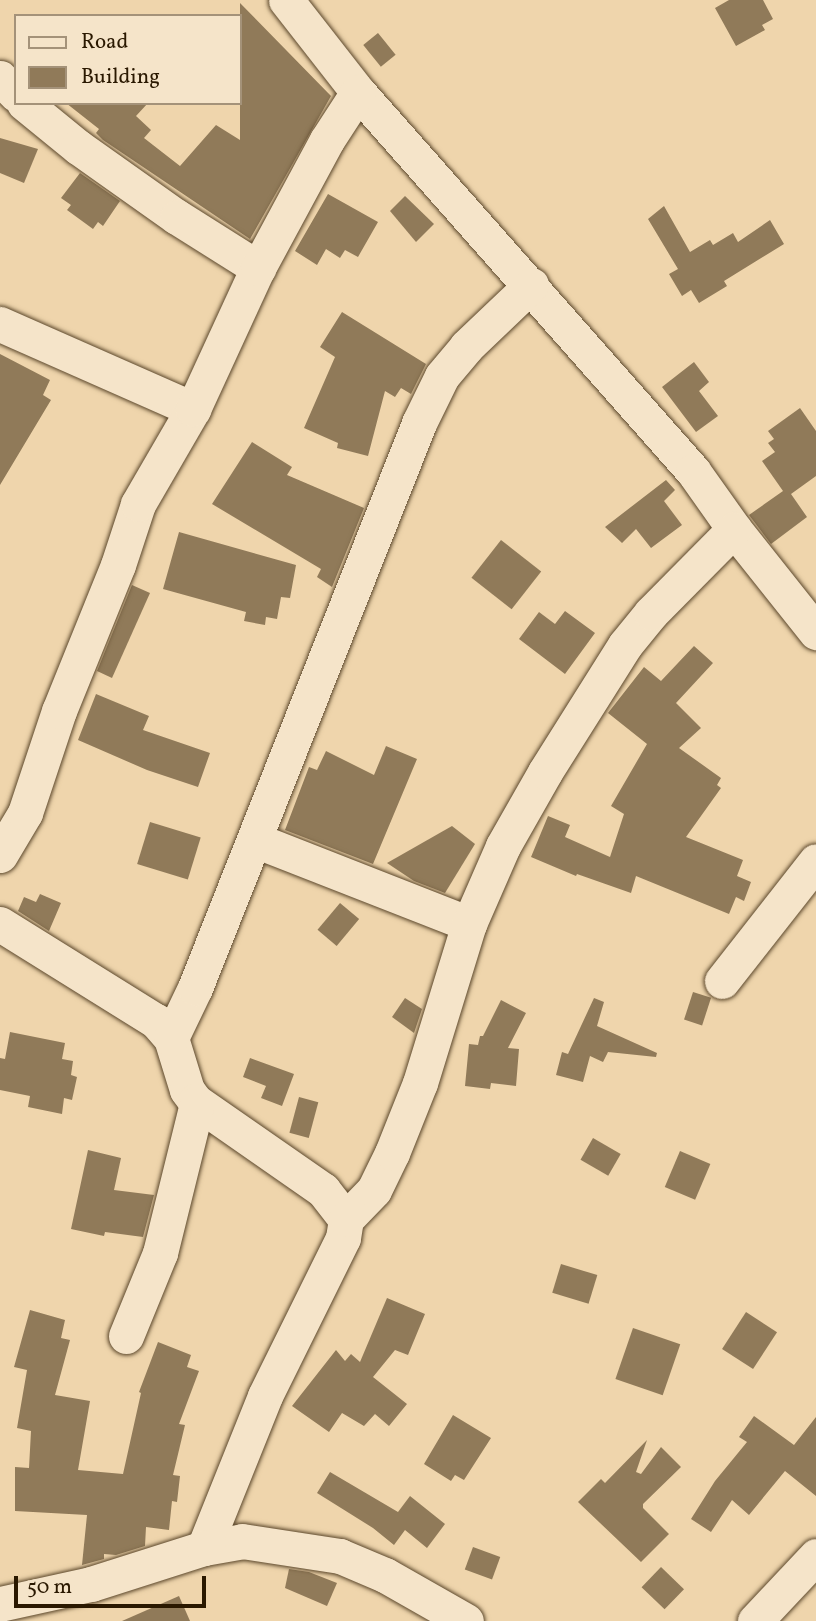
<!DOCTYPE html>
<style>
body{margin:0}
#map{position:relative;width:816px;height:1621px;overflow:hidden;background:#efd5ac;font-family:Vollkorn,serif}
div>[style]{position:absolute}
.building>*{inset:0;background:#907a59;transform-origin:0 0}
.roads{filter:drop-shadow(0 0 2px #5b472b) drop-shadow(0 0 2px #5b472b)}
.minor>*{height:35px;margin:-17.5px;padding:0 17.5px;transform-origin:17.5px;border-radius:17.5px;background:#f5e4c9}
span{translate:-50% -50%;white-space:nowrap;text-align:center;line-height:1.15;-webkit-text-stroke:7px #f5e4c9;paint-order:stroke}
.legend{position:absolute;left:14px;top:14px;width:228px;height:91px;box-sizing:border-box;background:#f5e4c9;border:2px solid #a49279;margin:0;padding:9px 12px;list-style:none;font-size:21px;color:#2a1800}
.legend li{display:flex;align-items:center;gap:14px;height:35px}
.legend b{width:35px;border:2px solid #a49279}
.scale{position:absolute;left:14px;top:1576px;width:192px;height:32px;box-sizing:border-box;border:4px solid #2a1800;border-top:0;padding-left:9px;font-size:21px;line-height:24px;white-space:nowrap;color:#2a1800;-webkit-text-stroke:5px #f5e4c9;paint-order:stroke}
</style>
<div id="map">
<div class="building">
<div style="clip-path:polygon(729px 0,763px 0,773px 19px,762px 25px,765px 30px,736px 46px,715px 8px)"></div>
<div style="clip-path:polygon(240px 3px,331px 96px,250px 239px,103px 140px,96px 133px,99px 129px,66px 103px,148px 103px,136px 116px,151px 130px,144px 138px,180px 166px,216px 125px,240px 140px)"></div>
<div style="left:378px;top:33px;width:28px;height:19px;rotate:51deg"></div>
<div style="clip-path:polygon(0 138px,38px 149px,24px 183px,0 173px)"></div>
<div style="clip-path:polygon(80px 173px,120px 201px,103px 226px,98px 222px,93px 229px,67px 210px,71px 205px,61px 198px)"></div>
<div style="clip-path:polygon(328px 194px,378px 222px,358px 257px,345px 250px,340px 258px,326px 249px,317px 265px,295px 251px)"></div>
<div style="clip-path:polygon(405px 196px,434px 224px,416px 242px,390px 211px)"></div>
<div style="clip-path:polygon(664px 206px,690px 252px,710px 240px,713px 245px,733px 233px,738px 242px,770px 220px,784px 244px,724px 281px,727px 286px,699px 303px,691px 290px,682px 296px,669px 274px,678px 269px,648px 219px)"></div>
<div style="clip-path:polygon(342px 312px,426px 364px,411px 394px,401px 388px,395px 397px,385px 391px,368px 456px,337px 448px,338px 443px,304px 428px,335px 357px,320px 347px)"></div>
<div style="clip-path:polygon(0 354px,50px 380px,43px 395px,51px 400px,0 485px)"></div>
<div style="clip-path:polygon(694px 362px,709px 382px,699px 391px,718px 416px,696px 432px,662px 387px)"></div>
<div style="clip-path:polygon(800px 408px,816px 431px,816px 476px,791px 494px,807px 517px,771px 544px,749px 515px,783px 491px,762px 461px,775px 452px,768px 443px,774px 439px,768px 431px)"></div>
<div style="clip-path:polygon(252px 442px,292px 467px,287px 475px,364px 508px,332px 587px,317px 577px,321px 569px,212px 504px)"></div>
<div style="clip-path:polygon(666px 480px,675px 490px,664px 501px,682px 525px,651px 548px,636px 529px,622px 543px,605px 527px)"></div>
<div style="clip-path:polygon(179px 532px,296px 565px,290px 598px,281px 597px,277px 619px,266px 617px,265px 625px,244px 621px,246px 612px,163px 589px)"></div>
<div style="left:501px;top:540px;width:51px;height:48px;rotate:38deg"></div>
<div style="clip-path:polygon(132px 585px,150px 593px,112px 678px,97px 671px)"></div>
<div style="clip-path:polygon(565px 611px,595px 633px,565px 674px,519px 639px,539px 612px,555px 624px)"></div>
<div style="clip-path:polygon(694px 646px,713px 663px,676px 703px,701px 728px,679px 748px,721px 778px,717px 785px,721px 788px,686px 837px,743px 860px,737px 876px,751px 882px,744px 901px,736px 897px,729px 914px,636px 876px,631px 893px,577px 874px,576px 876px,531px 857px,548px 816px,570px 825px,565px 837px,610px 857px,624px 814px,611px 806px,647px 744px,608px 713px,644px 667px,661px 681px)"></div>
<div style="clip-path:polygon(96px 694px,149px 716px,143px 730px,210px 753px,198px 787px,147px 770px,78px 740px)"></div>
<div style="clip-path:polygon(386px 746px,417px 759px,373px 864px,285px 830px,309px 767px,317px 770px,326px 751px,374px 775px)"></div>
<div style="left:150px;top:822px;width:53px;height:44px;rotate:17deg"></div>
<div style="clip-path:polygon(452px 826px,475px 844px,445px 893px,414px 881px,387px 863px)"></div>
<div style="clip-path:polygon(40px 894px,61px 903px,49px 931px,18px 911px,24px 897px,36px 902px)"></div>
<div style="left:340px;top:903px;width:25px;height:35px;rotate:40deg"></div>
<div style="left:693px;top:992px;width:19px;height:29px;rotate:18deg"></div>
<div style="clip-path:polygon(405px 998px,422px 1009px,414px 1033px,392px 1017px)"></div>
<div style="clip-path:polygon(594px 998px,604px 1002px,597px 1026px,657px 1053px,656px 1057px,608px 1052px,603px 1062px,590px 1056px,583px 1082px,556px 1075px,562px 1052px,568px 1054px)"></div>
<div style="clip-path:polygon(501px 1000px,526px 1013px,508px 1048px,519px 1049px,516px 1086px,491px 1083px,490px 1089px,465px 1086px,469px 1044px,478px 1045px,480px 1036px,483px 1036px)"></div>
<div style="clip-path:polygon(10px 1032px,65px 1043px,62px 1059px,73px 1061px,71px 1075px,77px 1077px,72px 1100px,64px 1098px,62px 1114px,28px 1107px,30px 1096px,0 1090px,0 1058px,5px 1059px)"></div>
<div style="clip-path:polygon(250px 1058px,294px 1074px,282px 1106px,261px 1098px,266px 1086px,243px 1077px)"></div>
<div style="left:299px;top:1097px;width:20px;height:37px;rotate:15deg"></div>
<div style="left:593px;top:1138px;width:32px;height:25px;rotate:30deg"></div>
<div style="clip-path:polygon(88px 1150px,121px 1158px,114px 1190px,154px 1195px,143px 1237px,105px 1232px,104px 1236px,71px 1229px)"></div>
<div style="left:680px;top:1151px;width:33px;height:39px;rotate:23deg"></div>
<div style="left:561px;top:1264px;width:38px;height:30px;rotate:17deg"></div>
<div style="clip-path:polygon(387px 1298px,425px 1314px,408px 1355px,395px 1350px,373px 1377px,407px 1404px,389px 1426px,375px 1414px,364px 1426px,342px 1413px,329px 1432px,292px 1406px,336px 1350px,345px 1361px,351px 1354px,360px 1362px)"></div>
<div style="clip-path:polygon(30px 1310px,65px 1320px,61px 1338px,70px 1340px,55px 1395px,90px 1401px,78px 1470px,123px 1474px,141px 1393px,139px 1392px,158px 1342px,191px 1355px,187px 1367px,199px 1371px,179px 1424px,185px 1425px,173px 1475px,180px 1476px,177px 1502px,172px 1501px,169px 1530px,146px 1527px,145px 1546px,116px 1555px,104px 1554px,104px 1559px,82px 1565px,87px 1515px,15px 1511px,15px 1467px,29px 1468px,31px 1431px,17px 1428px,27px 1370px,14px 1367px)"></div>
<div style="left:746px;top:1312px;width:37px;height:44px;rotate:33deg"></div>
<div style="left:633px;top:1328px;width:50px;height:54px;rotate:19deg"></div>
<div style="clip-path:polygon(453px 1415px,491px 1438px,464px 1480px,455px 1475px,451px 1481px,424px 1464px)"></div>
<div style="clip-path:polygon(754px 1416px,794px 1445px,816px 1417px,816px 1496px,785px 1471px,749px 1515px,732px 1500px,711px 1532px,691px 1519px,715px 1481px,747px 1442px,739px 1437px)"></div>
<div style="clip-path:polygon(647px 1440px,636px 1472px,641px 1474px,661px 1447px,681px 1467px,643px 1504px,643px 1508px,669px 1534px,641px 1562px,578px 1502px,601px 1479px,605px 1483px)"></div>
<div style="clip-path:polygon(330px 1472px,398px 1512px,410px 1496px,445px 1524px,427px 1548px,405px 1530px,394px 1545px,373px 1528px,317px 1493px)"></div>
<div style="left:473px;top:1547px;width:29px;height:24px;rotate:20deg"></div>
<div style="left:661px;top:1567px;width:32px;height:28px;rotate:44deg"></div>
<div style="clip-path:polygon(289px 1569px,309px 1572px,337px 1583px,327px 1606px,285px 1588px)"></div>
<div style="clip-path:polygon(179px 1596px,190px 1621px,122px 1621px)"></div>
</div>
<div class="roads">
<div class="minor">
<div style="left:286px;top:0;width:117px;rotate:52deg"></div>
<div style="left:358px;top:92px;width:506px;rotate:48.53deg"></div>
<div style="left:693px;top:471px;width:71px;rotate:54.7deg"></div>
<div style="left:734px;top:529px;width:132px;rotate:51.5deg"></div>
<div style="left:0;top:78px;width:23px;rotate:45deg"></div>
<div style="left:24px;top:103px;width:70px;rotate:39.2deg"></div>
<div style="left:78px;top:147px;width:121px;rotate:35.3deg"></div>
<div style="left:177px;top:217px;width:96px;rotate:32.2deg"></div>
<div style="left:0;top:324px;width:211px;rotate:23.8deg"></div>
<div style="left:255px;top:840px;width:230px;rotate:21.4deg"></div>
<div style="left:0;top:855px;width:49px;rotate:-59.2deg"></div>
<div style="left:25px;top:813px;width:108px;rotate:-71.6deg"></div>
<div style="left:59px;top:711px;width:157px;rotate:-68deg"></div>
<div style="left:118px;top:565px;width:64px;rotate:-71.8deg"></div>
<div style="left:138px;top:504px;width:110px;rotate:-59.9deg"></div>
<div style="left:193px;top:409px;width:155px;rotate:-65.3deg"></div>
<div style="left:258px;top:268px;width:145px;rotate:-61.7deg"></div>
<div style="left:327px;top:140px;width:57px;rotate:-57.1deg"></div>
<div style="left:0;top:924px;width:184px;rotate:31.9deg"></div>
<div style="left:156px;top:1021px;width:23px;rotate:49deg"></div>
<div style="left:171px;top:1038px;width:54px;rotate:72.9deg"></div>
<div style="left:187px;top:1090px;width:14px;rotate:54deg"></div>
<div style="left:195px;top:1101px;width:156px;rotate:34.8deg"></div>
<div style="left:323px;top:1190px;width:37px;rotate:52deg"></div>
<div style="left:346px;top:1219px;width:19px;rotate:99deg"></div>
<div style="left:343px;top:1238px;width:176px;rotate:116.3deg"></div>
<div style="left:265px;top:1396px;width:164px;rotate:111.9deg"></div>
<div style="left:722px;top:981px;width:152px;rotate:-51.9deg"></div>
<div style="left:171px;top:1038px;width:55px;rotate:-64.4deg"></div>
<div style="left:195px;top:988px;width:608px;rotate:-68.37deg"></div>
<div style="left:419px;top:423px;width:52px;rotate:-63.9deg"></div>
<div style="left:442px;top:376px;width:38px;rotate:-50deg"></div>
<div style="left:466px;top:347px;width:90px;rotate:-43.6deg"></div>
<div style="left:346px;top:1219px;width:40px;rotate:-46deg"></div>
<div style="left:374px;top:1190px;width:41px;rotate:-64.1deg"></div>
<div style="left:392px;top:1153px;width:75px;rotate:-68.2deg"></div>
<div style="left:420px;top:1083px;width:166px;rotate:-72.9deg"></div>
<div style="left:469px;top:924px;width:85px;rotate:-66.4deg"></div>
<div style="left:503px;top:846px;width:85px;rotate:-60.4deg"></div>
<div style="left:545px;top:772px;width:150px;rotate:-57.8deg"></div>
<div style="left:625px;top:645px;width:41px;rotate:-50.9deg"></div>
<div style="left:651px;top:613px;width:118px;rotate:-45.3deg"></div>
<div style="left:126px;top:1336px;width:90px;rotate:-67.7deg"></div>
<div style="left:160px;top:1253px;width:154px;rotate:-76.1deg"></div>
<div style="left:0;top:1604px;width:93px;rotate:-12.4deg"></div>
<div style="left:91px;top:1584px;width:119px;rotate:-17.7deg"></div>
<div style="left:204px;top:1548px;width:39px;rotate:-10deg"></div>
<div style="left:242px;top:1541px;width:99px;rotate:8.7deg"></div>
<div style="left:340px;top:1556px;width:49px;rotate:22.9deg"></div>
<div style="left:385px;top:1575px;width:93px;rotate:29.6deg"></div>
<div style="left:755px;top:1621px;width:89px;rotate:-46.8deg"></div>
</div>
</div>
<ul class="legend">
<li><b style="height:9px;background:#f5e4c9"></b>Road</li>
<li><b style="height:19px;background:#907a59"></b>Building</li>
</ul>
<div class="scale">50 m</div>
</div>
